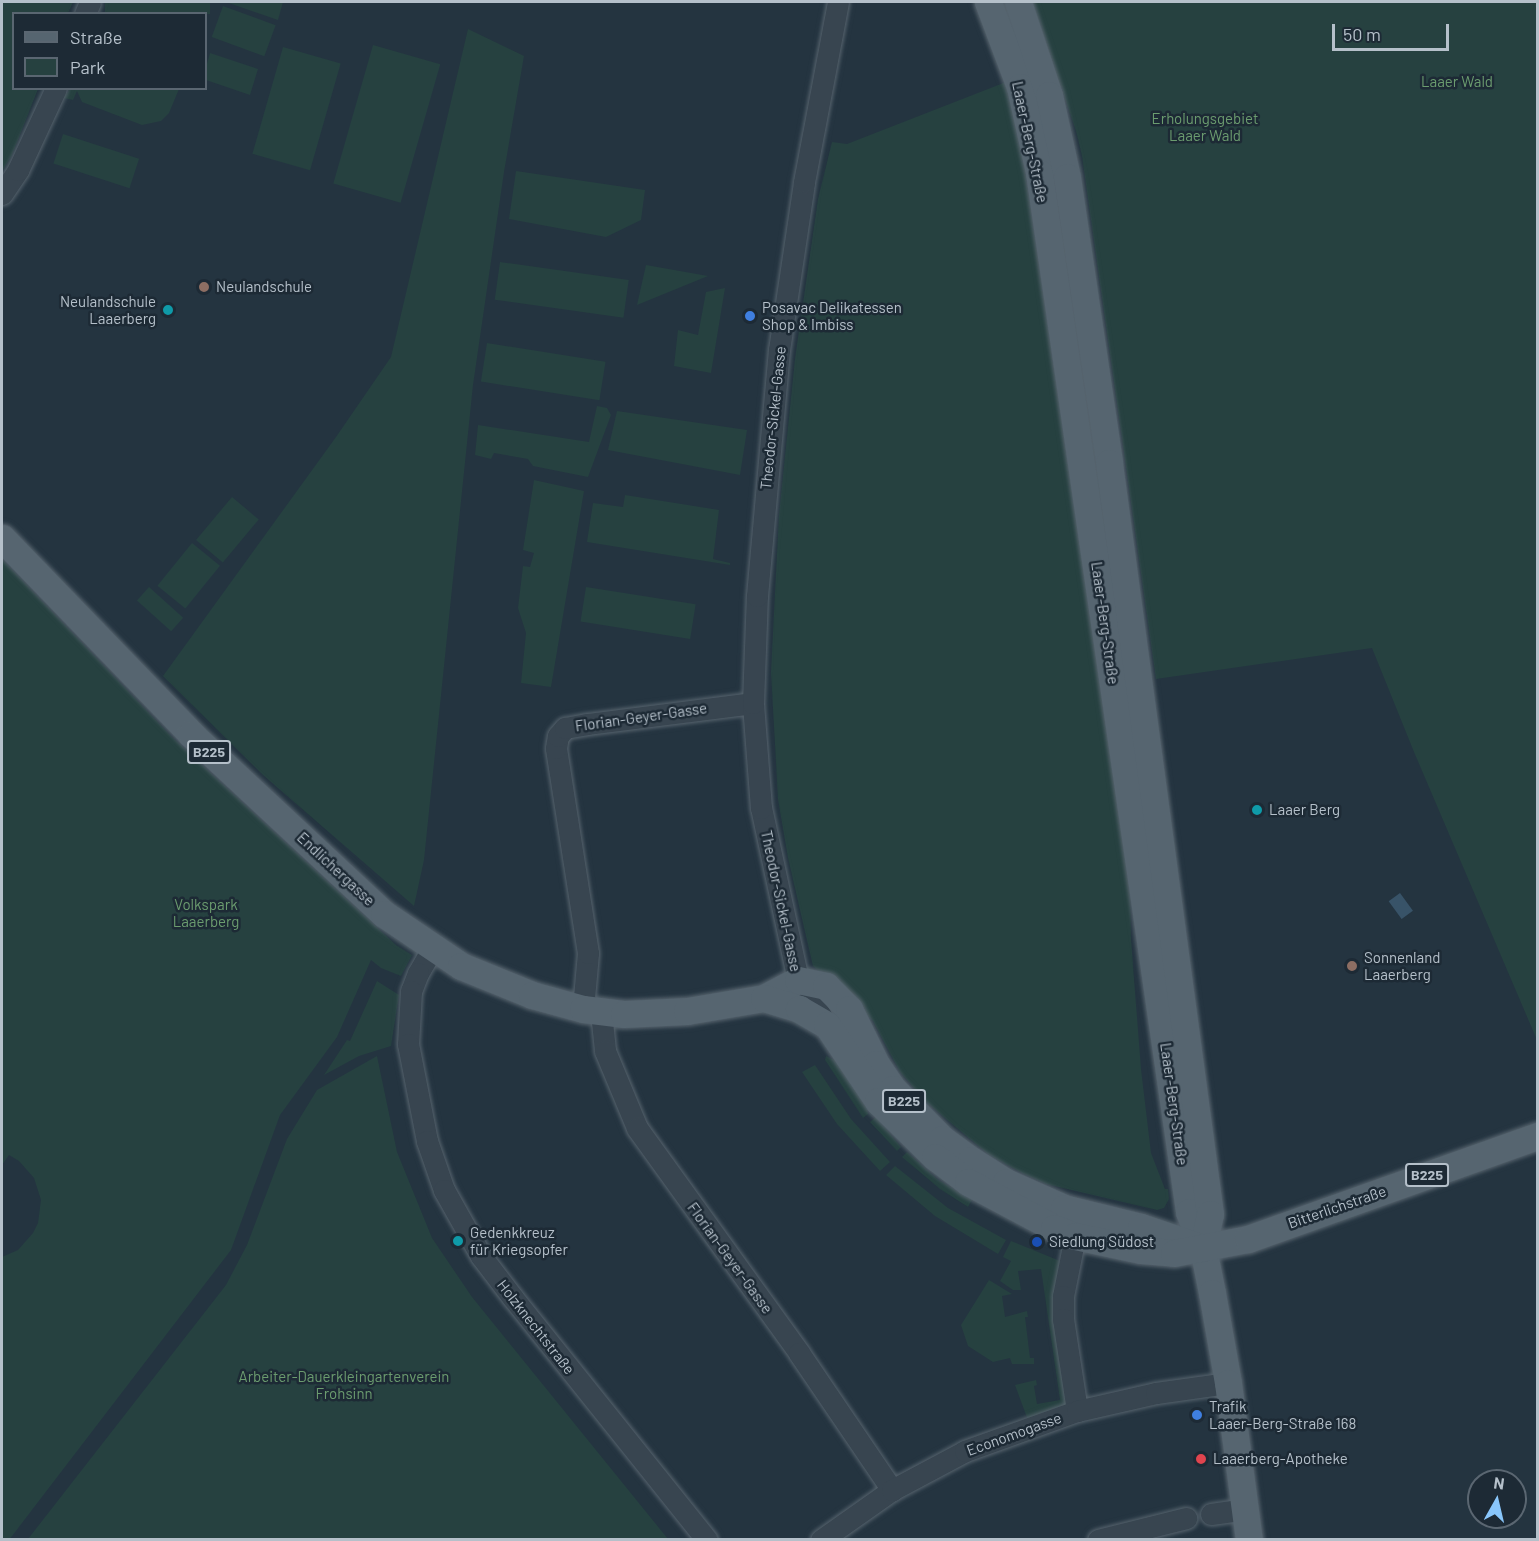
<!DOCTYPE html>
<meta charset="utf-8">
<style>
body{margin:0}
#map{position:relative;width:1539px;height:1541px;overflow:hidden;background:#243440;font-family:Barlow,sans-serif}
div>[style]{position:absolute}
.green>*{inset:0;background:#264140;transform-origin:0 0}
.water>*{inset:0;background:#385368;transform-origin:0 0}
.roads{filter:drop-shadow(0 0 2px #56636d) drop-shadow(0 0 2px #56636d)}
.minor>*{height:21px;margin:-10.5px;padding:0 10.5px;transform-origin:10.5px;border-radius:10.5px;background:#384550}
.major>*{height:27px;margin:-13.5px;padding:0 13.5px;transform-origin:13.5px;border-radius:13.5px;background:#566570}
.dots>*{width:16px;height:16px;translate:-50% -50%;box-sizing:border-box;border:3px solid #1d2a35;border-radius:50%}
span{translate:-50% -50%;white-space:nowrap;text-align:center;line-height:1.15;-webkit-text-stroke:5px #1d2a35;paint-order:stroke}
.shield-label span{padding:2px 4px;background:#1d2a35;border:2px solid;border-radius:4px;-webkit-text-stroke-width:0}
.shield-label{font-size:14px;color:#b5c0ca;font-weight:700}
.park-label{font-size:15px;color:#6b9c6f}
.street-label{font-size:15px;color:#b5c0ca}
.poi-label{font-size:15px;color:#b5c0ca}
.left{translate:0 -50%;text-align:left}
.right{translate:-100% -50%;text-align:right}
.frame{position:absolute;inset:0;border:3px solid #b5c0ca;pointer-events:none}
.legend{position:absolute;left:12px;top:12px;width:195px;height:78px;box-sizing:border-box;background:#1d2a35;border:2px solid #5a6671;margin:0;padding:8px 10px;list-style:none;font-size:18px;color:#b5c0ca}
.legend li{display:flex;align-items:center;gap:12px;height:30px}
.legend b{width:30px;border:2px solid #5a6671}
.north{position:absolute;left:1467px;top:1469px;width:60px;height:60px;box-sizing:border-box;background:#1d2a35;border:2px solid #5a6671;border-radius:50%;rotate:8deg;font-size:16px;font-weight:700;line-height:24px;text-align:center;color:#b5c0ca}
.north::after{content:'';display:block;margin:auto;width:21px;height:27px;background:#89c6fb;clip-path:polygon(50% 0,100% 100%,50% 72%,0 100%)}
.scale{position:absolute;left:1332px;top:24px;width:117px;height:27px;box-sizing:border-box;border:3px solid #b5c0ca;border-top:0;padding-left:8px;font-size:18px;line-height:21px;white-space:nowrap;color:#b5c0ca;-webkit-text-stroke:4px #1d2a35;paint-order:stroke}
</style>
<div id="map">
<div class="green">
<div style="clip-path:polygon(2px 2px,73px 2px,68px 13px,14px 14px,14px 88px,38px 89px,12px 155px,2px 171px)"></div>
<div style="left:105px;top:2px;width:105px;height:12px"></div>
<div style="clip-path:polygon(226px 2px,283px 2px,278px 20px)"></div>
<div style="clip-path:polygon(1032px 2px,1537px 2px,1537px 1040px,1414px 752px,1372px 648px,1156px 679px,1082px 156px,1076px 131px)"></div>
<div style="left:223px;top:6px;width:56px;height:33px;rotate:20deg"></div>
<div style="clip-path:polygon(468px 29px,524px 56px,504px 172px,473px 385px,424px 860px,414px 906px,263px 775px,163px 676px,336px 437px,391px 357px)"></div>
<div style="left:373px;top:45px;width:70px;height:144px;rotate:16deg"></div>
<div style="left:283px;top:47px;width:60px;height:111px;rotate:16deg"></div>
<div style="clip-path:polygon(210px 53px,258px 69px,250px 95px,206px 80px,206px 67px)"></div>
<div style="clip-path:polygon(1006px 82px,1020px 135px,1130px 883px,1131px 939px,1141px 1069px,1151px 1153px,1165px 1189px,1168px 1189px,1169px 1199px,1164px 1208px,1157px 1210px,1046px 1184px,1022px 1173px,989px 1155px,926px 1102px,900px 1072px,873px 1021px,813px 966px,788px 858px,778px 799px,771px 672px,779px 515px,795px 359px,818px 199px,832px 142px,847px 144px)"></div>
<div style="clip-path:polygon(70px 89px,70px 88px,179px 89px,169px 113px,161px 121px,142px 125px,82px 102px,77px 91px,73px 100px,64px 98px)"></div>
<div style="left:63px;top:134px;width:80px;height:31px;rotate:18deg"></div>
<div style="clip-path:polygon(516px 171px,645px 190px,641px 220px,606px 237px,509px 219px)"></div>
<div style="left:500px;top:262px;width:130px;height:38px;rotate:8deg"></div>
<div style="clip-path:polygon(646px 265px,708px 276px,637px 305px)"></div>
<div style="clip-path:polygon(725px 288px,711px 373px,674px 366px,678px 330px,698px 335px,706px 292px)"></div>
<div style="left:487px;top:343px;width:120px;height:39px;rotate:9deg"></div>
<div style="clip-path:polygon(597px 406px,607px 408px,611px 415px,588px 477px,533px 466px,528px 459px,494px 453px,491px 459px,475px 455px,478px 425px,589px 442px)"></div>
<div style="clip-path:polygon(617px 411px,747px 430px,740px 475px,608px 450px)"></div>
<div style="clip-path:polygon(534px 480px,584px 491px,551px 687px,521px 683px,526px 633px,518px 608px,523px 566px,530px 567px,534px 553px,523px 550px)"></div>
<div style="clip-path:polygon(625px 495px,719px 510px,713px 559px,730px 563px,730px 565px,587px 542px,593px 503px,623px 507px)"></div>
<div style="left:232px;top:497px;width:35px;height:56px;rotate:40deg"></div>
<div style="left:192px;top:543px;width:36px;height:55px;rotate:39deg"></div>
<div style="clip-path:polygon(2px 559px,172px 737px,396px 945px,412px 955px,401px 976px,381px 968px,371px 960px,337px 1037px,280px 1115px,231px 1250px,9px 1540px,2px 1539px,2px 1257px,18px 1250px,33px 1233px,38px 1223px,41px 1200px,34px 1178px,19px 1161px,9px 1155px,2px 1165px)"></div>
<div style="left:149px;top:587px;width:46px;height:18px;rotate:42deg"></div>
<div style="left:586px;top:587px;width:111px;height:35px;rotate:9deg"></div>
<div style="clip-path:polygon(377px 981px,399px 995px,391px 1046px,359px 1056px,324px 1075px,347px 1040px,350px 1041px)"></div>
<div style="clip-path:polygon(377px 1056px,397px 1152px,432px 1238px,472px 1297px,668px 1539px,28px 1539px,226px 1285px,247px 1245px,287px 1139px,317px 1090px)"></div>
<div style="clip-path:polygon(826px 1056px,836px 1061px,867px 1106px,868px 1114px,863px 1118px,825px 1060px)"></div>
<div style="clip-path:polygon(815px 1065px,851px 1119px,890px 1162px,880px 1171px,837px 1124px,802px 1072px)"></div>
<div style="clip-path:polygon(876px 1117px,901px 1147px,897px 1151px,870px 1122px)"></div>
<div style="clip-path:polygon(907px 1152px,937px 1179px,972px 1200px,968px 1207px,940px 1189px,902px 1157px)"></div>
<div style="clip-path:polygon(895px 1166px,948px 1208px,1006px 1240px,998px 1254px,935px 1216px,886px 1175px)"></div>
<div style="clip-path:polygon(1011px 1241px,1060px 1261px,1069px 1399px,1063px 1409px,1029px 1423px,1015px 1385px,1036px 1380px,1037px 1385px,1034px 1386px,1037px 1404px,1060px 1400px,1041px 1269px,1018px 1271px,1021px 1290px,1013px 1290px,1000px 1281px,1011px 1261px,1003px 1257px)"></div>
<div style="clip-path:polygon(989px 1280px,1012px 1294px,1002px 1296px,1005px 1317px,1027px 1311px,1028px 1317px,1025px 1317px,1030px 1358px,1034px 1358px,1034px 1364px,1012px 1364px,1010px 1358px,993px 1362px,968px 1346px,961px 1325px)"></div>
</div>
<div class="water">
<div style="left:1400px;top:893px;width:22px;height:14px;rotate:54deg"></div>
</div>
<div class="roads">
<div class="minor">
<div style="left:85px;top:14px;width:13px;rotate:-67deg"></div>
<div style="left:2px;top:194px;width:29px;rotate:-56deg"></div>
<div style="left:18px;top:170px;width:90px;rotate:-65.1deg"></div>
<div style="left:432px;top:949px;width:28px;rotate:120deg"></div>
<div style="left:418px;top:973px;width:19px;rotate:111deg"></div>
<div style="left:411px;top:991px;width:53px;rotate:93.2deg"></div>
<div style="left:408px;top:1044px;width:99px;rotate:78.9deg"></div>
<div style="left:427px;top:1141px;width:52px;rotate:70.9deg"></div>
<div style="left:444px;top:1190px;width:76px;rotate:60.7deg"></div>
<div style="left:481px;top:1256px;width:53px;rotate:52.7deg"></div>
<div style="left:513px;top:1298px;width:310px;rotate:51.3deg"></div>
<div style="left:583px;top:1009px;width:56px;rotate:-84.9deg"></div>
<div style="left:588px;top:953px;width:207px;rotate:-98.9deg"></div>
<div style="left:556px;top:748px;width:12px;rotate:-81deg"></div>
<div style="left:558px;top:736px;width:11px;rotate:-49deg"></div>
<div style="left:565px;top:728px;width:22px;rotate:-10deg"></div>
<div style="left:587px;top:724px;width:167px;rotate:-7.2deg"></div>
<div style="left:601px;top:1012px;width:39px;rotate:84deg"></div>
<div style="left:605px;top:1051px;width:83px;rotate:67.4deg"></div>
<div style="left:637px;top:1128px;width:277px;rotate:54.2deg"></div>
<div style="left:799px;top:1353px;width:166px;rotate:55.8deg"></div>
<div style="left:827px;top:1025px;width:54px;rotate:-122.8deg"></div>
<div style="left:798px;top:980px;width:176px;rotate:-102.1deg"></div>
<div style="left:761px;top:808px;width:105px;rotate:-94.4deg"></div>
<div style="left:753px;top:703px;width:107px;rotate:-87.9deg"></div>
<div style="left:757px;top:596px;width:247px;rotate:-84.9deg"></div>
<div style="left:779px;top:350px;width:170px;rotate:-81.5deg"></div>
<div style="left:804px;top:182px;width:183px;rotate:-79.3deg"></div>
<div style="left:1075px;top:1236px;width:61px;rotate:101.3deg"></div>
<div style="left:1063px;top:1296px;width:23px;rotate:90deg"></div>
<div style="left:1063px;top:1319px;width:93px;rotate:81.3deg"></div>
<div style="left:1211px;top:1514px;width:34px;rotate:-8deg"></div>
<div style="left:821px;top:1540px;width:87px;rotate:-35.2deg"></div>
<div style="left:892px;top:1490px;width:83px;rotate:-28.1deg"></div>
<div style="left:965px;top:1451px;width:119px;rotate:-19.7deg"></div>
<div style="left:1077px;top:1411px;width:81px;rotate:-12.8deg"></div>
<div style="left:1156px;top:1393px;width:73px;rotate:-7.9deg"></div>
<div style="left:1098px;top:1540px;width:91px;rotate:-14deg"></div>
</div>
<div class="major">
<div style="left:988px;top:2px;width:91px;rotate:69.4deg"></div>
<div style="left:1020px;top:87px;width:88px;rotate:77.5deg"></div>
<div style="left:1039px;top:173px;width:1050px;rotate:81.78deg"></div>
<div style="left:1189px;top:1212px;width:39px;rotate:69deg"></div>
<div style="left:1203px;top:1248px;width:46px;rotate:78.7deg"></div>
<div style="left:1212px;top:1293px;width:91px;rotate:79.9deg"></div>
<div style="left:1228px;top:1383px;width:158px;rotate:82.4deg"></div>
<div style="left:1018px;top:2px;width:98px;rotate:71.6deg"></div>
<div style="left:1049px;top:95px;width:84px;rotate:77.6deg"></div>
<div style="left:1067px;top:177px;width:289px;rotate:81.6deg"></div>
<div style="left:1109px;top:463px;width:758px;rotate:82.34deg"></div>
<div style="left:1210px;top:1214px;width:35px;rotate:102deg"></div>
<div style="left:2px;top:538px;width:272px;rotate:46deg"></div>
<div style="left:191px;top:734px;width:264px;rotate:43deg"></div>
<div style="left:384px;top:914px;width:93px;rotate:34deg"></div>
<div style="left:461px;top:966px;width:77px;rotate:22.2deg"></div>
<div style="left:532px;top:995px;width:53px;rotate:15.4deg"></div>
<div style="left:583px;top:1009px;width:41px;rotate:7deg"></div>
<div style="left:624px;top:1014px;width:63px;rotate:-2.7deg"></div>
<div style="left:687px;top:1011px;width:78px;rotate:-9.6deg"></div>
<div style="left:764px;top:998px;width:38px;rotate:-28deg"></div>
<div style="left:798px;top:980px;width:29px;rotate:12deg"></div>
<div style="left:826px;top:986px;width:33px;rotate:45deg"></div>
<div style="left:849px;top:1009px;width:61px;rotate:63.9deg"></div>
<div style="left:876px;top:1064px;width:30px;rotate:56deg"></div>
<div style="left:893px;top:1089px;width:70px;rotate:45.6deg"></div>
<div style="left:942px;top:1139px;width:36px;rotate:36deg"></div>
<div style="left:971px;top:1160px;width:41px;rotate:32.2deg"></div>
<div style="left:1006px;top:1182px;width:64px;rotate:24.1deg"></div>
<div style="left:1064px;top:1208px;width:79px;rotate:13.9deg"></div>
<div style="left:1141px;top:1227px;width:65px;rotate:18.7deg"></div>
<div style="left:764px;top:998px;width:37px;rotate:17deg"></div>
<div style="left:799px;top:1009px;width:32px;rotate:30deg"></div>
<div style="left:827px;top:1025px;width:92px;rotate:56.1deg"></div>
<div style="left:878px;top:1101px;width:80px;rotate:44.5deg"></div>
<div style="left:935px;top:1157px;width:41px;rotate:37.1deg"></div>
<div style="left:968px;top:1182px;width:98px;rotate:28.1deg"></div>
<div style="left:1054px;top:1228px;width:22px;rotate:21deg"></div>
<div style="left:1075px;top:1236px;width:67px;rotate:12deg"></div>
<div style="left:1141px;top:1250px;width:33px;rotate:5deg"></div>
<div style="left:1174px;top:1253px;width:75px;rotate:-10.7deg"></div>
<div style="left:1248px;top:1239px;width:308px;rotate:-19.6deg"></div>
</div>
</div>
<div class="dots">
<div style="left:204px;top:287px;background:#8d6e63"></div>
<div style="left:168px;top:310px;background:#0f9aa8"></div>
<div style="left:750px;top:316px;background:#3f7fe0"></div>
<div style="left:1257px;top:810px;background:#0f9aa8"></div>
<div style="left:1352px;top:966px;background:#8d6e63"></div>
<div style="left:458px;top:1241px;background:#0f9aa8"></div>
<div style="left:1037px;top:1242px;background:#1a4fb4"></div>
<div style="left:1197px;top:1415px;background:#3f7fe0"></div>
<div style="left:1201px;top:1459px;background:#e0444e"></div>
</div>
<div class="shield-label">
<span style="left:209px;top:752px">B225</span>
<span style="left:904px;top:1101px">B225</span>
<span style="left:1427px;top:1175px">B225</span>
</div>
<div class="park-label">
<span style="left:1457px;top:82px">Laaer Wald</span>
<span style="left:1205px;top:127px">Erholungsgebiet<br>Laaer Wald</span>
<span style="left:206px;top:913px">Volkspark<br>Laaerberg</span>
<span style="left:344px;top:1385px">Arbeiter-Dauerkleingartenverein<br>Frohsinn</span>
</div>
<div class="street-label">
<span style="left:1030px;top:142px;rotate:78deg">Laaer-Berg-Straße</span>
<span style="left:773px;top:418px;rotate:-84deg">Theodor-Sickel-Gasse</span>
<span style="left:1105px;top:623px;rotate:82deg">Laaer-Berg-Straße</span>
<span style="left:641px;top:717px;rotate:-8deg">Florian-Geyer-Gasse</span>
<span style="left:336px;top:869px;rotate:43deg">Endlichergasse</span>
<span style="left:781px;top:901px;rotate:78deg">Theodor-Sickel-Gasse</span>
<span style="left:1174px;top:1104px;rotate:82deg">Laaer-Berg-Straße</span>
<span style="left:1337px;top:1207px;rotate:-19deg">Bitterlichstraße</span>
<span style="left:730px;top:1258px;rotate:54deg">Florian-Geyer-Gasse</span>
<span style="left:536px;top:1327px;rotate:52deg">Holzknechtstraße</span>
<span style="left:1014px;top:1434px;rotate:-20deg">Economogasse</span>
</div>
<div class="poi-label">
<span class="left" style="left:216px;top:287px">Neulandschule</span>
<span class="right" style="left:156px;top:310px">Neulandschule<br>Laaerberg</span>
<span class="left" style="left:762px;top:316px">Posavac Delikatessen<br>Shop &amp; Imbiss</span>
<span class="left" style="left:1269px;top:810px">Laaer Berg</span>
<span class="left" style="left:1364px;top:966px">Sonnenland<br>Laaerberg</span>
<span class="left" style="left:470px;top:1241px">Gedenkkreuz<br>für Kriegsopfer</span>
<span class="left" style="left:1049px;top:1242px">Siedlung Südost</span>
<span class="left" style="left:1209px;top:1415px">Trafik<br>Laaer-Berg-Straße 168</span>
<span class="left" style="left:1213px;top:1459px">Laaerberg-Apotheke</span>
</div>
<div class="frame"></div>
<ul class="legend">
<li><b style="height:8px;background:#566570"></b>Straße</li>
<li><b style="height:16px;background:#264140"></b>Park</li>
</ul>
<div class="north">N</div>
<div class="scale">50 m</div>
</div>
